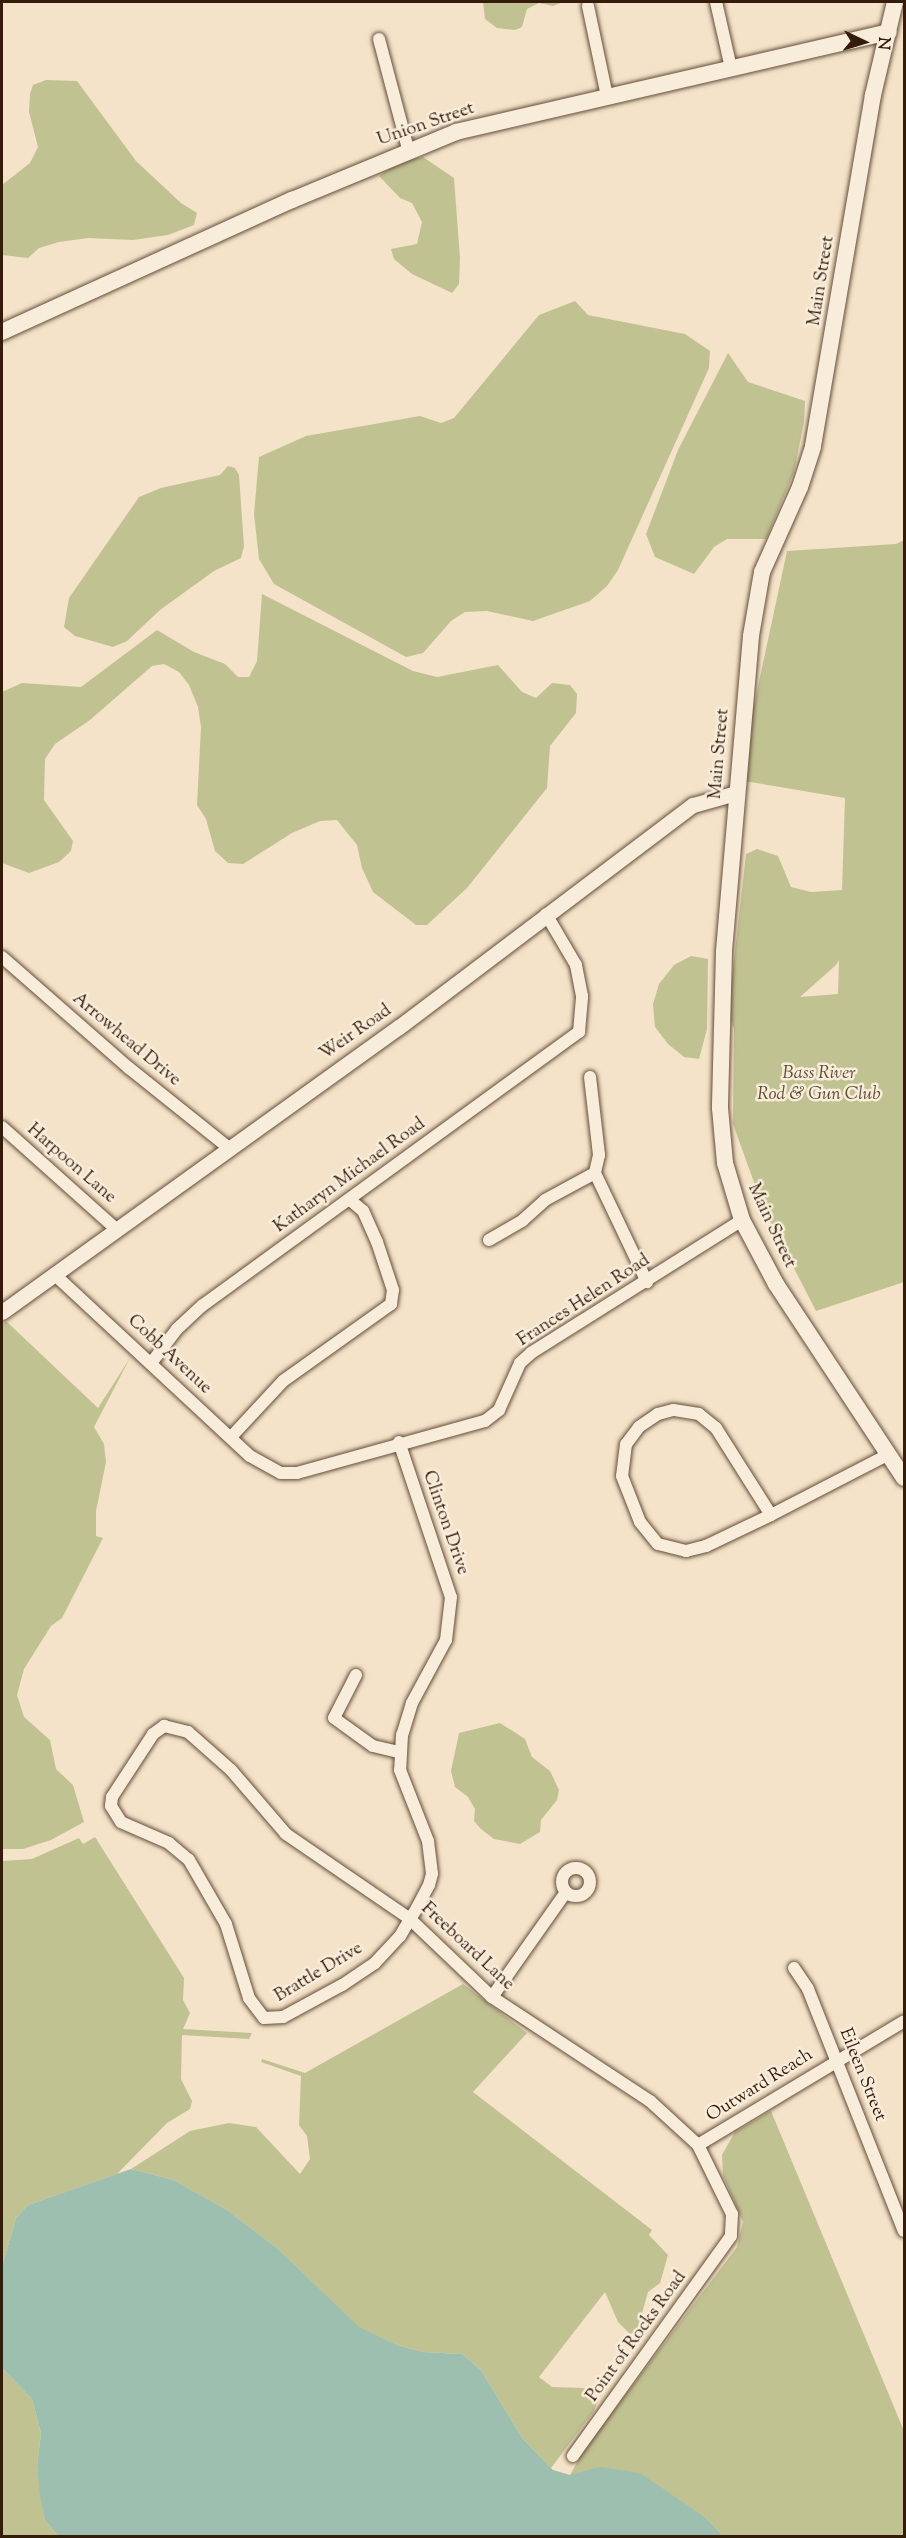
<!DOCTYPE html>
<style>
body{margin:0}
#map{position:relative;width:906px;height:2538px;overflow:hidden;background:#f4e3c8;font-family:"Sorts Mill Goudy",serif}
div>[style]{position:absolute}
.green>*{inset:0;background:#c1c292}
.water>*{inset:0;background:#9dbfb0}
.roads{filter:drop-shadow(0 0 2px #644d3a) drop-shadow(0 0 2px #644d3a)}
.minor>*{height:12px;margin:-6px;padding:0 6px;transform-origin:6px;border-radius:6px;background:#f8eddb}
.minor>.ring{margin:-6px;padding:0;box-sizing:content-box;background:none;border:12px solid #f8eddb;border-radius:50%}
.tertiary>*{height:15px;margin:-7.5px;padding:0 7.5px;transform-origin:7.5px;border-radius:7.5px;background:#f8eddb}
.secondary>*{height:16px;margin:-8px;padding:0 8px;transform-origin:8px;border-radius:8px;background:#f8eddb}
span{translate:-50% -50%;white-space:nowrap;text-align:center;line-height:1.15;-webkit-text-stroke:5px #f8eddb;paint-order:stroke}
.street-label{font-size:18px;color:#341b0a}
.park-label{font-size:18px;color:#5e4d33;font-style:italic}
.frame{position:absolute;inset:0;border:3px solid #341b0a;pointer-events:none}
.north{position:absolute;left:834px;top:12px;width:60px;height:60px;-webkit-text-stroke:4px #f8eddb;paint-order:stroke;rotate:94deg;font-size:16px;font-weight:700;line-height:24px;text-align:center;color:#341b0a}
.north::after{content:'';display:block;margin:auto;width:21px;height:27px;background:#341b0a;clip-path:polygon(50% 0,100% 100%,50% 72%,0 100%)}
</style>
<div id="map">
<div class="green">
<div style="clip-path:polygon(483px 2px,563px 2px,553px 6px,539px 3px,527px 9px,522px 27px,515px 30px,497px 28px,485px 19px)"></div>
<div style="clip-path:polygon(46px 80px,77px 81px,136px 161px,181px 203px,197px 213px,194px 225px,168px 235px,133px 240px,88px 238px,59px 242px,39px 248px,28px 258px,2px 255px,2px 185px,30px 163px,38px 147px,29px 112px,30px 94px,33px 85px)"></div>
<div style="clip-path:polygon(423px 157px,454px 178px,460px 258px,459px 284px,452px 293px,412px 274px,394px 259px,391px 249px,417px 244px,422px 222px,412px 203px,400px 198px,379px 176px,400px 161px)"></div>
<div style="clip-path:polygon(575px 301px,588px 315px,685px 334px,710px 351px,709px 368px,618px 570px,607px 586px,590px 601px,533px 621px,487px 611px,465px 612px,451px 621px,423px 653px,406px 657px,274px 584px,259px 559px,254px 514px,259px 457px,306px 436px,420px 416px,441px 423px,454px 418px,539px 315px)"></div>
<div style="clip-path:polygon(728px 353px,748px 382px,805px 401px,804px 422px,794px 472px,766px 539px,727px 539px,714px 547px,694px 574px,655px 557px,646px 534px,678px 450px)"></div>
<div style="clip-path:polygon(228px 466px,235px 468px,239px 475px,244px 546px,241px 558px,214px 571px,160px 610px,127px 641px,113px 647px,75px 636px,64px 627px,69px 598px,139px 497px,161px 488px,220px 475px)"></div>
<div style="clip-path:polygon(evenodd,904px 540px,904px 1282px,816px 1311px,764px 1210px,733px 1124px,734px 1029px,728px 1014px,746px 854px,757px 849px,778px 856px,791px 887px,811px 892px,842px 890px,845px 798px,738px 780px,787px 551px,896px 544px,904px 540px,839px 960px,838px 994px,800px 997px,836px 965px,839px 960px)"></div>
<div style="clip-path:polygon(262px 594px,413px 671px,437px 677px,498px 665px,522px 692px,536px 698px,552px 683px,570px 685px,577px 694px,576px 713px,550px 746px,547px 788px,467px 888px,427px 925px,416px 925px,373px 892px,362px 868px,357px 845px,337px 820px,320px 821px,292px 833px,243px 864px,228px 863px,215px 851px,206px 819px,197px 805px,201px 727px,198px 707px,189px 685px,179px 672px,164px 664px,152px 666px,90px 720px,55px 744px,45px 759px,44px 800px,73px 841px,71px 851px,59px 862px,29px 873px,2px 863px,2px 692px,22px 683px,81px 687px,157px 630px,194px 652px,225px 664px,238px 677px,249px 677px,257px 661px)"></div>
<div style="clip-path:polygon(691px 956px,708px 959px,707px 1029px,699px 1059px,684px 1057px,668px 1044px,655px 1027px,653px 1004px,659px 984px,674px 965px)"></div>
<div style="clip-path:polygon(6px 1321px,98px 1408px,130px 1358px,94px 1427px,104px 1444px,106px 1462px,96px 1511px,96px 1536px,103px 1538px,62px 1618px,51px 1626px,24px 1669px,17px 1695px,24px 1717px,50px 1740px,56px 1769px,73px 1785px,84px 1822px,51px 1840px,23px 1849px,2px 1849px,2px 1324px)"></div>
<div style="clip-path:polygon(500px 1723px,525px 1739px,532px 1757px,550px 1771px,559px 1790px,557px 1800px,541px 1820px,540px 1832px,520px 1844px,494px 1839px,481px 1829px,474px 1821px,475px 1809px,468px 1797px,455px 1787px,451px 1771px,459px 1733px)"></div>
<div style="clip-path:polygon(95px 1837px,184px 1978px,183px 2000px,190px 2013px,183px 2029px,252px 2033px,249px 2039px,182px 2035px,181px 2079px,192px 2101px,190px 2109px,167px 2123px,117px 2174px,28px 2205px,16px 2218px,2px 2266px,2px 1861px,32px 1859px,79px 1838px,83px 1844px)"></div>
<div style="clip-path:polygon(463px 1984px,527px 2033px,473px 2092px,652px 2230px,649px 2235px,668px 2255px,660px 2283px,648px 2292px,637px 2331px,630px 2334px,618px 2322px,605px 2292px,539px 2377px,552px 2387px,584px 2388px,599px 2398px,594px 2411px,551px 2468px,523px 2439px,481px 2370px,462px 2354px,423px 2352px,400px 2346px,358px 2327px,277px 2248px,227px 2210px,174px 2180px,131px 2169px,190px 2131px,229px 2123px,256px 2127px,300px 2174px,310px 2159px,307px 2136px,299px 2125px,301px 2076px,261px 2062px,262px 2059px,305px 2073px)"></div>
<div style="clip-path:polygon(771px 2111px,904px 2431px,904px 2536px,723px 2536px,706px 2518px,681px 2503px,570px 2475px,584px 2450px,737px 2247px,743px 2222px,723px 2175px,722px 2155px,735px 2132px)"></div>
<div style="clip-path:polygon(2px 2368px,32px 2399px,41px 2433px,37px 2466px,45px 2520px,58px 2536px,2px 2536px)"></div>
</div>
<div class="water">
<div style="clip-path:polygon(131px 2169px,174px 2180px,227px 2210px,277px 2248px,359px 2327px,400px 2346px,423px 2352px,462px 2354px,481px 2370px,523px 2439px,553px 2470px,570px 2475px,600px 2467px,640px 2473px,706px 2518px,723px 2536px,58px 2536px,45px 2520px,40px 2496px,37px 2466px,41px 2433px,32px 2399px,2px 2368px,2px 2266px,16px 2218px,28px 2205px)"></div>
</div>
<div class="roads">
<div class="minor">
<div style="left:716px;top:2px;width:68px;rotate:77.2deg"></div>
<div style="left:588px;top:6px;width:92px;rotate:78.1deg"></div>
<div style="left:379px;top:39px;width:114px;rotate:75.2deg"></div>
<div style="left:2px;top:957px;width:169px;rotate:41.2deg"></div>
<div style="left:129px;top:1068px;width:128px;rotate:38.7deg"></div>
<div style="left:590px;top:1077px;width:79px;rotate:83.4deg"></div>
<div style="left:599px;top:1155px;width:18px;rotate:103deg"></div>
<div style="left:595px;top:1173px;width:121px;rotate:64.5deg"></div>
<div style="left:2px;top:1127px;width:153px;rotate:41.8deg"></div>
<div style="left:489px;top:1240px;width:39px;rotate:-30deg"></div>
<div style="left:523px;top:1220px;width:30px;rotate:-42deg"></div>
<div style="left:545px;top:1200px;width:57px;rotate:-28.4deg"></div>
<div style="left:54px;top:1274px;width:267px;rotate:42.9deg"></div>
<div style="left:250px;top:1456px;width:35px;rotate:29deg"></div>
<div style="left:281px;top:1473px;width:16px"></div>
<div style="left:297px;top:1473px;width:195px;rotate:-15.5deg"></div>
<div style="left:485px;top:1421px;width:18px;rotate:-38deg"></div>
<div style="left:499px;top:1410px;width:51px;rotate:-65.9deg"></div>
<div style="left:520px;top:1363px;width:15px;rotate:-42deg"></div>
<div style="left:531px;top:1353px;width:249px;rotate:-32.2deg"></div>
<div style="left:152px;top:1362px;width:41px;rotate:-52.9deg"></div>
<div style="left:177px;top:1329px;width:35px;rotate:-43deg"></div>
<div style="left:203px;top:1305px;width:465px;rotate:-36deg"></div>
<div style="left:579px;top:1032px;width:36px;rotate:-85deg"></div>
<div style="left:582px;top:996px;width:32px;rotate:-101deg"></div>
<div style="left:576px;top:965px;width:59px;rotate:-120.5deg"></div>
<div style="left:231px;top:1437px;width:76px;rotate:-47.1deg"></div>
<div style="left:283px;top:1381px;width:133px;rotate:-35.5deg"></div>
<div style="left:391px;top:1304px;width:14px;rotate:-82deg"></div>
<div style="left:393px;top:1290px;width:51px;rotate:-108.4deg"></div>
<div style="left:377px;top:1242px;width:34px;rotate:-114deg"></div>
<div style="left:363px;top:1211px;width:18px;rotate:-139deg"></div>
<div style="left:399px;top:1442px;width:163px;rotate:71.5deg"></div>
<div style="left:451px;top:1597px;width:43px;rotate:96.6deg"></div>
<div style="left:446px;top:1640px;width:72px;rotate:118.4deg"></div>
<div style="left:412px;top:1703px;width:34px;rotate:107deg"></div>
<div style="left:402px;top:1735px;width:35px;rotate:93deg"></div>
<div style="left:400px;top:1770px;width:76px;rotate:68.5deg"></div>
<div style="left:428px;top:1841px;width:33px;rotate:83deg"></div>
<div style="left:432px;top:1874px;width:11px;rotate:105deg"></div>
<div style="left:429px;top:1885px;width:26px;rotate:118deg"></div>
<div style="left:417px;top:1908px;width:13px;rotate:122deg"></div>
<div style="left:410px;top:1919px;width:20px;rotate:120deg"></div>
<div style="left:400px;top:1936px;width:37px;rotate:133deg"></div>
<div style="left:375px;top:1963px;width:40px;rotate:146deg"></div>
<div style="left:342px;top:1985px;width:67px;rotate:151.5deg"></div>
<div style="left:283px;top:2017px;width:19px;rotate:177deg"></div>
<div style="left:264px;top:2018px;width:25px;rotate:-127deg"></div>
<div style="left:249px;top:1998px;width:77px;rotate:-107.3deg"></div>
<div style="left:226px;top:1924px;width:74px;rotate:-120deg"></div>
<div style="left:189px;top:1860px;width:26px;rotate:-140deg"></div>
<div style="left:169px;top:1843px;width:52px;rotate:-156.4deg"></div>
<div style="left:121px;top:1822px;width:19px;rotate:-122deg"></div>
<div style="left:111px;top:1806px;width:9px;rotate:-84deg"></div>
<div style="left:112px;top:1797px;width:75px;rotate:-56.9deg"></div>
<div style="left:153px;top:1734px;width:14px;rotate:-36deg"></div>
<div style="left:164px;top:1726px;width:25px;rotate:14deg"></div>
<div style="left:188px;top:1732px;width:57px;rotate:41.5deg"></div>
<div style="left:231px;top:1770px;width:84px;rotate:49.3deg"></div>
<div style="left:286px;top:1834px;width:150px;rotate:34.4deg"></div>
<div style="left:410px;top:1919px;width:113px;rotate:43.6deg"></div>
<div style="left:492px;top:1997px;width:189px;rotate:33.4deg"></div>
<div style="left:650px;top:2101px;width:65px;rotate:42.5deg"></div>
<div style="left:698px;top:2145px;width:77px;rotate:63.8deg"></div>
<div style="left:732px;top:2214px;width:22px;rotate:93deg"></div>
<div style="left:731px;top:2236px;width:271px;rotate:125.7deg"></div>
<div style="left:771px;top:1515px;width:103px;rotate:-122.3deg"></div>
<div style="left:716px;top:1428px;width:22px;rotate:-141deg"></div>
<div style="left:699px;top:1414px;width:26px;rotate:-171deg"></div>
<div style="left:673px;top:1410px;width:16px;rotate:165deg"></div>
<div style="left:658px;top:1414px;width:23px;rotate:146deg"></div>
<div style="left:639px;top:1427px;width:21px;rotate:127deg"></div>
<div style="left:626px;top:1444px;width:32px;rotate:97deg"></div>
<div style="left:622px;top:1476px;width:49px;rotate:68.6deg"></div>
<div style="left:640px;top:1522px;width:28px;rotate:51deg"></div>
<div style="left:658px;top:1544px;width:29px;rotate:14deg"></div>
<div style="left:686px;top:1551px;width:21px;rotate:-14deg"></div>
<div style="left:706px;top:1546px;width:72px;rotate:-25.5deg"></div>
<div style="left:771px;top:1515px;width:133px;rotate:-27.3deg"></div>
<div style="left:356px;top:1675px;width:48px;rotate:117.1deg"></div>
<div style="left:334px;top:1718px;width:48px;rotate:35.7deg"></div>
<div style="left:373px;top:1746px;width:28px;rotate:13deg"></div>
<div class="ring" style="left:562px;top:1868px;width:16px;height:16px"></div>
<div style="left:794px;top:1968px;width:25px;rotate:56deg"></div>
<div style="left:808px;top:1989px;width:260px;rotate:68.4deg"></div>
<div style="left:492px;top:1997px;width:128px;rotate:-54.8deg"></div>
<div style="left:698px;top:2145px;width:240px;rotate:-31deg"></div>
</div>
<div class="tertiary">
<div style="left:2px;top:1312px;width:489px;rotate:-35.7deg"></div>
<div style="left:399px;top:1027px;width:368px;rotate:-37.1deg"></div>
<div style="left:693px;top:805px;width:45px;rotate:-15.6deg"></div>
</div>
<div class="secondary">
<div style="left:895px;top:2px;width:96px;rotate:103.3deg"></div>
<div style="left:873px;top:95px;width:357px;rotate:99.7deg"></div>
<div style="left:813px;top:447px;width:42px;rotate:108deg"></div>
<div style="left:800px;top:487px;width:93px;rotate:114.1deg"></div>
<div style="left:762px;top:572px;width:65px;rotate:99.8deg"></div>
<div style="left:751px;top:636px;width:317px;rotate:94.9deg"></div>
<div style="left:724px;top:952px;width:156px;rotate:91.5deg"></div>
<div style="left:720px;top:1108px;width:55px;rotate:84.8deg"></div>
<div style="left:725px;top:1163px;width:59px;rotate:73.4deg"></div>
<div style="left:742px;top:1220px;width:72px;rotate:62deg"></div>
<div style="left:776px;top:1284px;width:232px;rotate:56.6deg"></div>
<div style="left:2px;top:332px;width:319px;rotate:-24.5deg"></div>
<div style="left:292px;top:200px;width:178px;rotate:-22.5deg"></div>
<div style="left:456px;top:132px;width:444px;rotate:-13deg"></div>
</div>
</div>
<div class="street-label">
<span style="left:426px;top:125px;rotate:-19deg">Union Street</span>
<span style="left:822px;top:281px;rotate:-81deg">Main Street</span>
<span style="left:720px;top:754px;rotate:-85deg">Main Street</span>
<span style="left:356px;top:1033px;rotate:-35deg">Weir Road</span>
<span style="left:126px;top:1040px;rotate:40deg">Arrowhead Drive</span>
<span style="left:71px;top:1164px;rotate:41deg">Harpoon Lane</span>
<span style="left:350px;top:1176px;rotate:-36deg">Katharyn Michael Road</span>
<span style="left:771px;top:1226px;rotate:65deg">Main Street</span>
<span style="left:584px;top:1301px;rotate:-33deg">Frances Helen Road</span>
<span style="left:169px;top:1355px;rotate:43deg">Cobb Avenue</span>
<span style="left:445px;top:1523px;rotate:71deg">Clinton Drive</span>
<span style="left:467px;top:1947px;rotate:43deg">Freeboard Lane</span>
<span style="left:319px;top:1973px;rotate:-31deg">Brattle Drive</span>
<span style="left:862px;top:2075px;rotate:68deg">Eileen Street</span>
<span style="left:760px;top:2086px;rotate:-32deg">Outward Reach</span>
<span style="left:637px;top:2337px;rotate:-54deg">Point of Rocks Road</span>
</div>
<div class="park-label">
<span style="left:819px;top:1085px">Bass River<br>Rod &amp; Gun Club</span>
</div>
<div class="frame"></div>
<div class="north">N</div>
</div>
